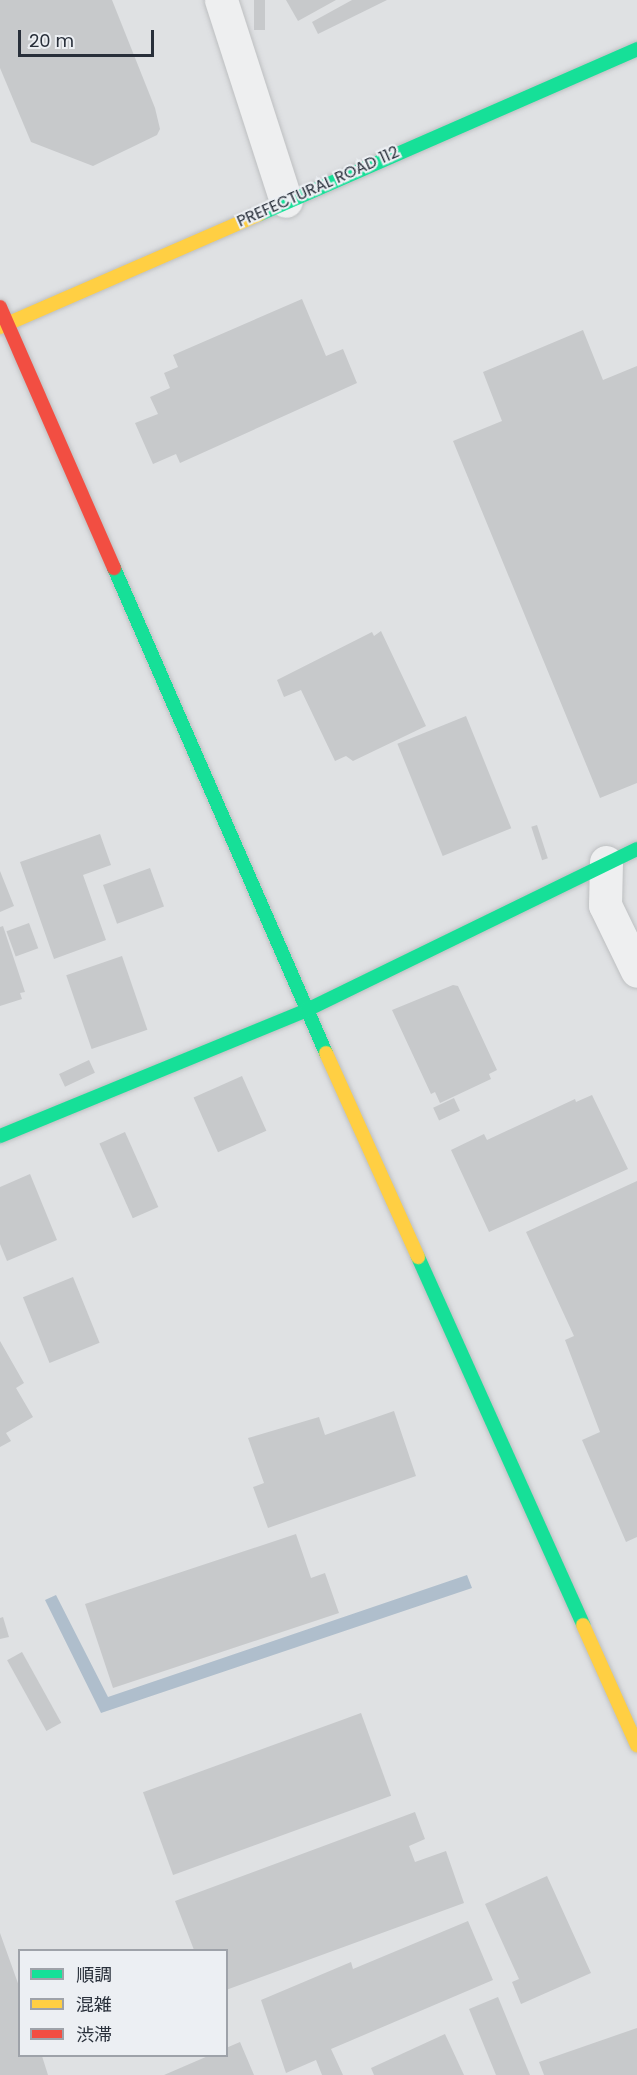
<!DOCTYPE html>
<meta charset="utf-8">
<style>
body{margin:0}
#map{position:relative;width:637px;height:2075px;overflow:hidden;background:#dfe1e3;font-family:Poppins,"Noto Sans JP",sans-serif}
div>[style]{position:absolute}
.water>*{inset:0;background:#afbecc}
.building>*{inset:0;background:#c7c9cb;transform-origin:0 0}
.roads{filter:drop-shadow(0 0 2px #bdbfc1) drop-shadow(0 0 2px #bdbfc1)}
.street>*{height:33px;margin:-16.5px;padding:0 16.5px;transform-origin:16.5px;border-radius:16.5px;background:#eeeff0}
.fast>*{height:14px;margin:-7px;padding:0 7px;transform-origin:7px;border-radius:7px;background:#16e098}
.slow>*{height:14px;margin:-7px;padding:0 7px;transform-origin:7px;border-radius:7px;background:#ffcf43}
.jam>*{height:14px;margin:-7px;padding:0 7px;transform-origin:7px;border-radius:7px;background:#f24e42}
span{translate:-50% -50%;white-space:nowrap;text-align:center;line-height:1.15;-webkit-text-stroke:4.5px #eceff3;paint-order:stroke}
.street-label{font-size:16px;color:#282f3a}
.legend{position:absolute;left:18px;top:1949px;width:210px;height:108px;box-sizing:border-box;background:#eceff3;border:2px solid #9ea2a9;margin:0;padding:8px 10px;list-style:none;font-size:18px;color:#282f3a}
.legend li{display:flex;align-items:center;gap:12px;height:30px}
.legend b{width:30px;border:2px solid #9ea2a9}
.scale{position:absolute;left:18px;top:30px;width:136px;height:27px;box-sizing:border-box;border:3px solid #282f3a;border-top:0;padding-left:8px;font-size:18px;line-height:21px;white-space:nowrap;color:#282f3a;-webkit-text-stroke:4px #eceff3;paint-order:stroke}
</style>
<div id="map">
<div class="water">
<div style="clip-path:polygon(467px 1575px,472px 1588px,101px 1713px,45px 1600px,56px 1595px,108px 1697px)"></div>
</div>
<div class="building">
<div style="clip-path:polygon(0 0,112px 0,155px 108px,160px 129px,157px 135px,93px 166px,31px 142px,0 68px)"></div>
<div style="left:254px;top:0;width:11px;height:30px"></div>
<div style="clip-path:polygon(286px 0,336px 0,298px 21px)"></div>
<div style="clip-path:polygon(352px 0,387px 0,318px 34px,312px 22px)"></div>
<div style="clip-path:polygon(302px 299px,326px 356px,343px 349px,357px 383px,180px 463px,176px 454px,153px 464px,135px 423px,158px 414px,150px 397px,170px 388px,164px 373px,178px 367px,173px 355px)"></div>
<div style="clip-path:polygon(583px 330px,603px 380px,637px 366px,637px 783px,600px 798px,453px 441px,502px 421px,483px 372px)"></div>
<div style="clip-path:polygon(381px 631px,426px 726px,353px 761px,346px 756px,335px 761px,301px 690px,284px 697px,277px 680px,372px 632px,374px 636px)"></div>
<div style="left:466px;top:716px;width:121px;height:74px;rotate:68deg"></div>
<div style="left:537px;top:825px;width:35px;height:6px;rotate:72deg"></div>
<div style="clip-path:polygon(100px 834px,111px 865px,83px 875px,106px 940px,54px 959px,20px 862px)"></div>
<div style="left:150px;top:868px;width:41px;height:50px;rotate:70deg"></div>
<div style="clip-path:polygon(0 871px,14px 906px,0 912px)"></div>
<div style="left:29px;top:923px;width:27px;height:24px;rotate:70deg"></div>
<div style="clip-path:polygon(3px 926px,25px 992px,20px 993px,22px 999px,0 1006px,0 927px)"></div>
<div style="left:122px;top:956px;width:78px;height:59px;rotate:71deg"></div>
<div style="clip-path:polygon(453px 985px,458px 986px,497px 1070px,489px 1074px,491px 1079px,440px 1103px,435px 1092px,431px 1094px,392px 1010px)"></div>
<div style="left:89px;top:1060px;width:14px;height:33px;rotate:65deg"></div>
<div style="left:242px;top:1076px;width:60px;height:53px;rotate:66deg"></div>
<div style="clip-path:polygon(592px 1095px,628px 1169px,489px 1232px,451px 1150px,484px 1134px,487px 1140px,575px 1099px,576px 1102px)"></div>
<div style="left:454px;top:1098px;width:14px;height:23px;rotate:65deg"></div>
<div style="left:125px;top:1132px;width:82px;height:28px;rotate:66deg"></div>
<div style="clip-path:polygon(30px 1174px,57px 1240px,7px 1261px,0 1244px,0 1187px)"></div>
<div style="clip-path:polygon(637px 1181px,637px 1537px,626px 1542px,582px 1440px,600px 1432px,565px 1340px,574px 1336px,526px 1232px)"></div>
<div style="left:73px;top:1277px;width:71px;height:54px;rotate:68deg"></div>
<div style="clip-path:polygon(0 1341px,24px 1383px,16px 1388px,33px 1417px,6px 1433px,11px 1441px,0 1447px)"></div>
<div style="clip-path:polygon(394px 1411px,416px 1476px,268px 1528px,253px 1487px,264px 1483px,248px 1438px,319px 1417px,325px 1435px)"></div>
<div style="clip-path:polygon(296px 1534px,311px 1578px,325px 1573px,339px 1613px,113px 1688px,85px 1604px)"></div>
<div style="clip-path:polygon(3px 1617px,9px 1637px,0 1639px,0 1618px)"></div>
<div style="left:22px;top:1652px;width:81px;height:17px;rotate:61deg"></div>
<div style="left:361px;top:1713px;width:88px;height:232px;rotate:70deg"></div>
<div style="clip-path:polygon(415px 1812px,425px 1839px,409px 1846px,415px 1862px,446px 1851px,464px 1903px,226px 1990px,226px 1950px,194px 1950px,175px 1901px)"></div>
<div style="clip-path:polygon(547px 1876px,591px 1973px,521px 2004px,512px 1982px,519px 1979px,485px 1904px)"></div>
<div style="clip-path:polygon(468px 1921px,493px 1980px,331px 2049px,343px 2075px,322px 2075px,316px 2060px,286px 2073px,261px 2000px,351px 1962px,353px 1969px)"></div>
<div style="clip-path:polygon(0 1933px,20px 1989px,20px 2056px,42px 2056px,48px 2075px,0 2075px)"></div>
<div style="clip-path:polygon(498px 1997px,530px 2075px,496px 2075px,469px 2009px)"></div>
<div style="clip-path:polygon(637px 2028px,637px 2075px,544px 2075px,539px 2062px)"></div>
<div style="clip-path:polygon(445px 2034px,464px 2075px,374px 2075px,371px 2068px)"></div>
<div style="clip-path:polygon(240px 2042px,254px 2075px,164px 2075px,208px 2056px,226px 2056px,226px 2048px)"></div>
</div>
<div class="roads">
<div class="street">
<div style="left:221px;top:0;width:211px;rotate:72.1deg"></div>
<div style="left:606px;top:862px;width:43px;rotate:91.3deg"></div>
<div style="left:605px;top:905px;width:73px;rotate:64.1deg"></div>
</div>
<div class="fast">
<div style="left:260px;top:214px;width:412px;rotate:-23.6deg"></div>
<div style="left:114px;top:568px;width:529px;rotate:66.39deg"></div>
<div style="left:0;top:1136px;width:332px;rotate:-22.3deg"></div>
<div style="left:307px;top:1010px;width:367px;rotate:-26deg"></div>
<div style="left:418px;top:1257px;width:403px;rotate:65.8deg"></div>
</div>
<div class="slow">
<div style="left:0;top:327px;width:283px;rotate:-23.5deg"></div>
<div style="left:326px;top:1053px;width:224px;rotate:65.7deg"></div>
<div style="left:583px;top:1625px;width:132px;rotate:65.8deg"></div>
</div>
<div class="jam">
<div style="left:0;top:307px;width:285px;rotate:66.4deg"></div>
</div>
</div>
<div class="street-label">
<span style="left:318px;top:187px;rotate:-24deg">PREFECTURAL ROAD 112</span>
</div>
<ul class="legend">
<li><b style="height:8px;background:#16e098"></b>順調</li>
<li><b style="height:8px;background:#ffcf43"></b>混雑</li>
<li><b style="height:8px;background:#f24e42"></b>渋滞</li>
</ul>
<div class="scale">20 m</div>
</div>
